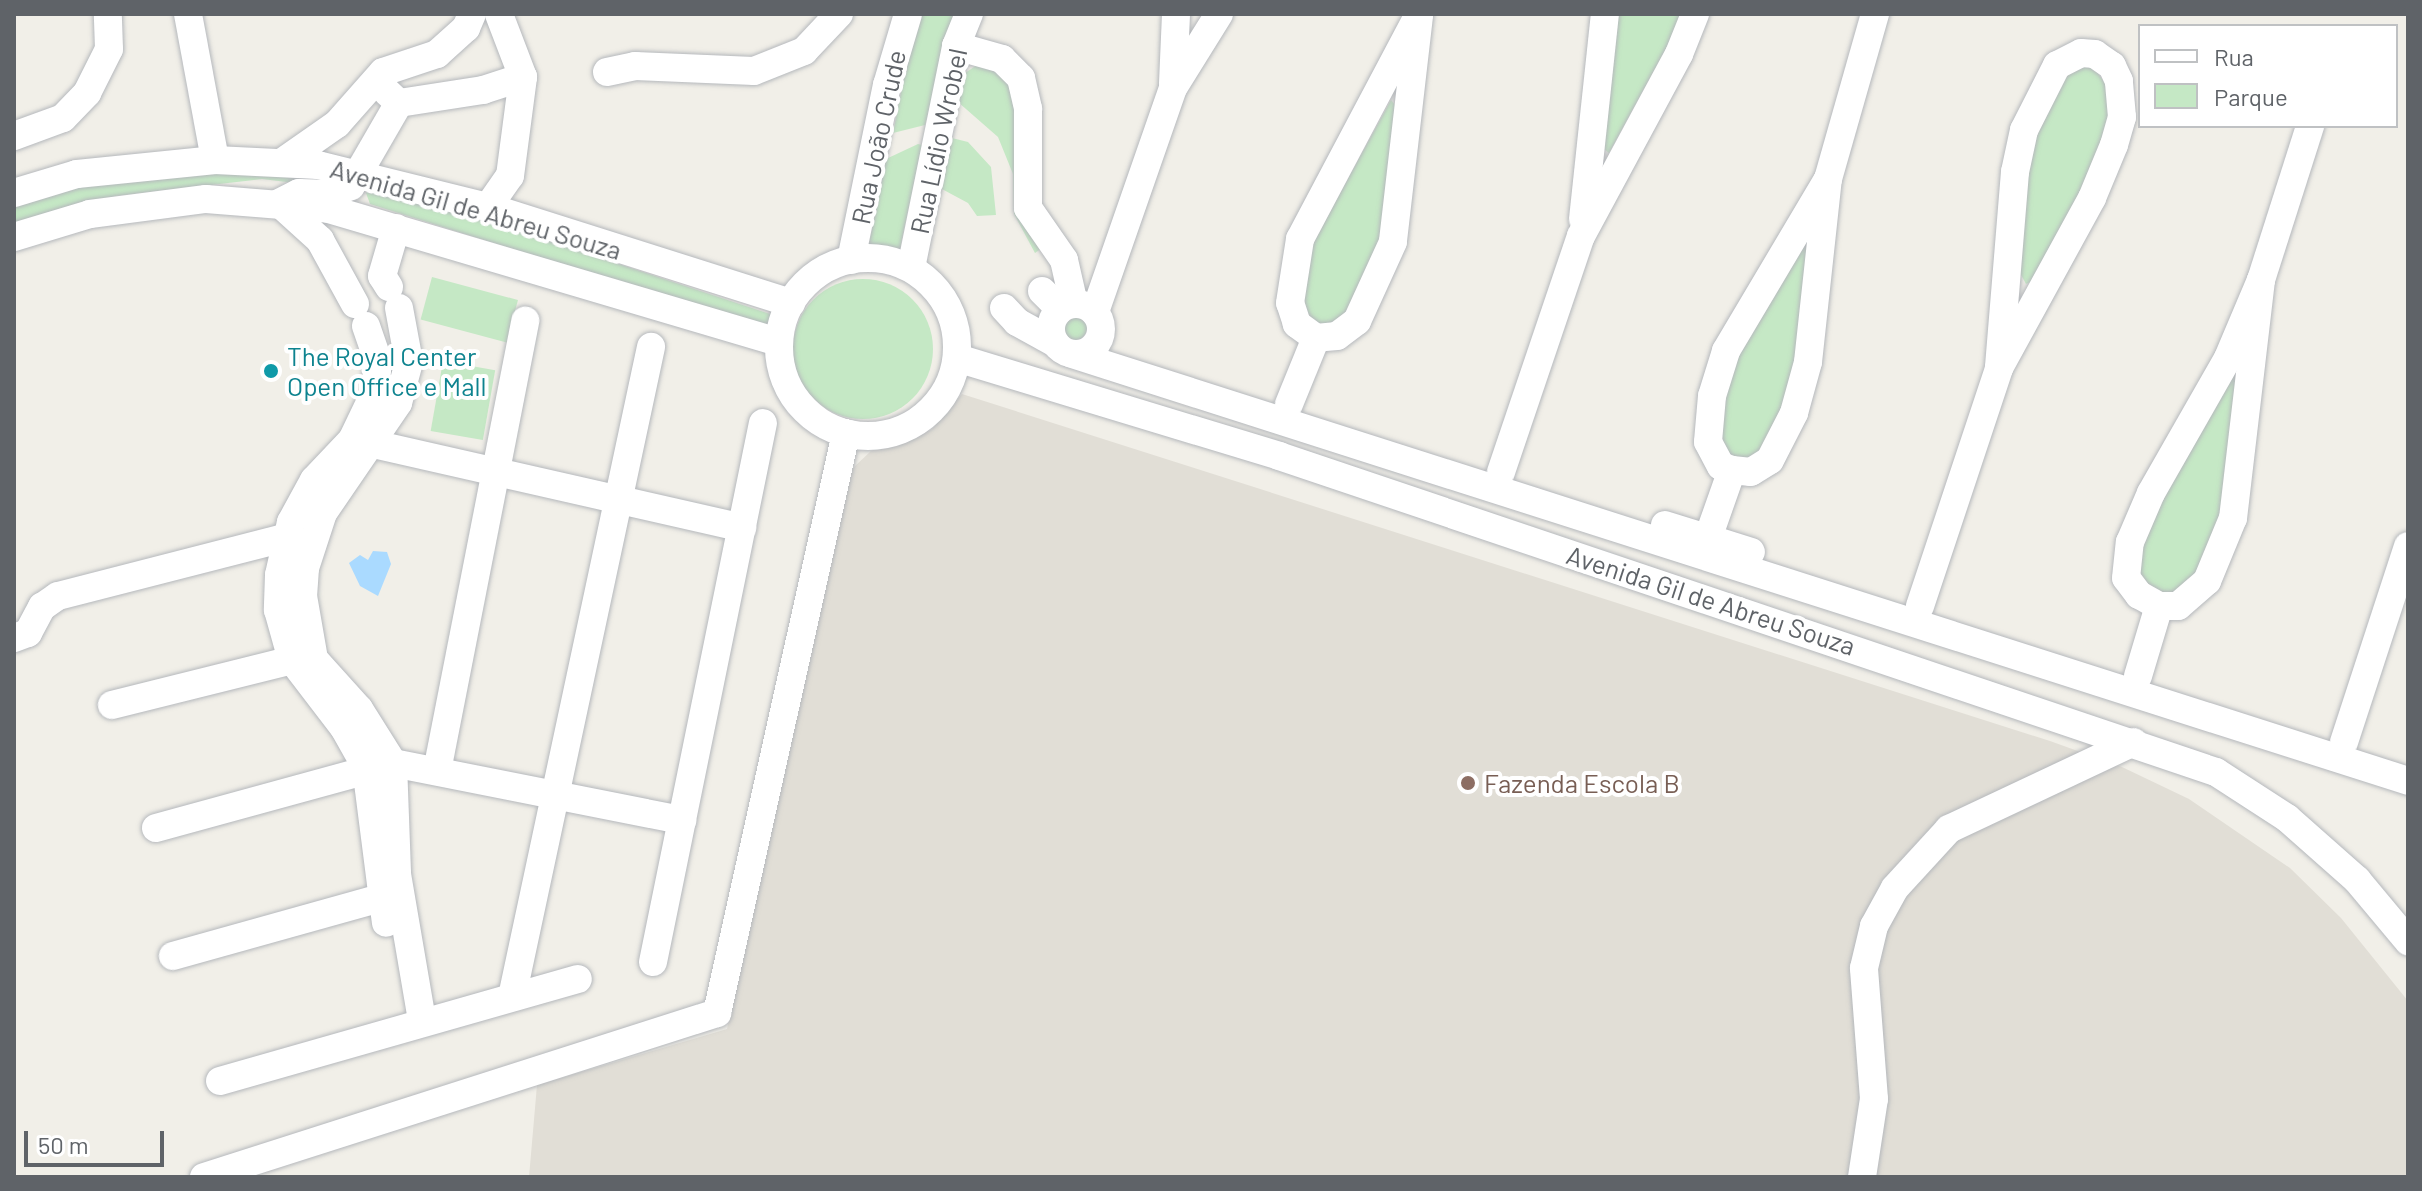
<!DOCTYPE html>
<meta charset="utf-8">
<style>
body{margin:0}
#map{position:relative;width:2422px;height:1191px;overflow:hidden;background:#f1efe8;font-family:Barlow,sans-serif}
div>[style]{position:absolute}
.education>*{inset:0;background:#e1ded6}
.green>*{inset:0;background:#c5e8c5;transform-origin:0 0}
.round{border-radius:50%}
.water>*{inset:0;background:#aadaff}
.roads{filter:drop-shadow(0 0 2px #b5b8bc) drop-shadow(0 0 2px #b5b8bc)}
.minor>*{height:28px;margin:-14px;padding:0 14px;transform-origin:14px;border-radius:14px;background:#fff}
.minor>.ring{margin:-14px;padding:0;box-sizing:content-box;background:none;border:28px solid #fff;border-radius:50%}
.dots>*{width:22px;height:22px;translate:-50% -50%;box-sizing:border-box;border:4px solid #fff;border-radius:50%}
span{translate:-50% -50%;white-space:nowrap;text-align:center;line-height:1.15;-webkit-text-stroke:8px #fff;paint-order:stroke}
.street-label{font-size:26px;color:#5f6368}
.culture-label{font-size:26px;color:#0d838f}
.left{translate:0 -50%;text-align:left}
.education-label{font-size:26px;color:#785e54}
.frame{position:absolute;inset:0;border:16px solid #5f6368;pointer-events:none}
.legend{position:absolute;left:2138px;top:24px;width:260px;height:104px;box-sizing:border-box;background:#fff;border:2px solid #bfc1c3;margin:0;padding:10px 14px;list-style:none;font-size:24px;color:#5f6368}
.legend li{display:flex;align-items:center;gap:16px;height:40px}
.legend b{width:40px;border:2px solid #bfc1c3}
.scale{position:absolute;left:24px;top:1131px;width:140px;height:36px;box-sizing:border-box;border:4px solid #5f6368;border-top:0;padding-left:10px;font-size:24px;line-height:28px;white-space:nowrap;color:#5f6368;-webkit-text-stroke:6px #fff;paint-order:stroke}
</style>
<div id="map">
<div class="education">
<div style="clip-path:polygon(962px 394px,2050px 741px,2122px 767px,2189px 799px,2290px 868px,2341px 918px,2408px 1001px,2408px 1177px,529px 1177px,537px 1085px,727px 1029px,842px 491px,854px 467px,871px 451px,931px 430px)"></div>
</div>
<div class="green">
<div style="clip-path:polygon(922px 14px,955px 14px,925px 125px,893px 133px,909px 51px)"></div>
<div style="clip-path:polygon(1612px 14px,1685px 14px,1609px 153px,1604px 149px)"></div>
<div style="clip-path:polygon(2091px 64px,2113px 94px,2092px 180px,2032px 281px,2026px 284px,2019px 271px,2024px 165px,2064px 72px)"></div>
<div style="clip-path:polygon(977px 65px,1006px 72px,1045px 246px,1035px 253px,1014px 214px,1013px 174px,998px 137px,958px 102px,965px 73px)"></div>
<div style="clip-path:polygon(1391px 100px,1396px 106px,1385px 219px,1373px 268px,1360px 297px,1334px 327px,1310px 322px,1300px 290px,1305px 257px)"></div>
<div style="clip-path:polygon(952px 138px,968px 142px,991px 167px,996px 215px,977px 216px,968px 203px,940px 188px)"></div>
<div style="clip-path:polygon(918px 144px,922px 145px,900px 249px,869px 244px,886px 159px)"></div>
<div style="clip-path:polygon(173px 172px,335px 178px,336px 188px,262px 179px,116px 196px,14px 224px,14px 206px,76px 188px)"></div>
<div style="clip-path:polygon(371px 186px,510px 228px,773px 315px,766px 326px,749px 324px,370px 204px,366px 193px)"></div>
<div style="clip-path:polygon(1810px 235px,1801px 366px,1778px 433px,1747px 462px,1732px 460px,1715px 440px,1732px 355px)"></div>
<div style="left:432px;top:277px;width:89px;height:44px;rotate:15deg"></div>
<div class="round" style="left:793px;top:279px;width:140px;height:140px"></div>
<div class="round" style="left:1059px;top:313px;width:28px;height:28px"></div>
<div style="left:443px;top:361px;width:53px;height:71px;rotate:10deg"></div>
<div style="clip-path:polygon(2238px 364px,2224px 513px,2187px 595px,2146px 590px,2135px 561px,2156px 501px)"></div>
</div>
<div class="water">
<div style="clip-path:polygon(373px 551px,387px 552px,391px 564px,378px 596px,360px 586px,349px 563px,360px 555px,368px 560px)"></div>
</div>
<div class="roads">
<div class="minor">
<div style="left:188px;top:14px;width:148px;rotate:79.5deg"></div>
<div style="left:1419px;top:16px;width:227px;rotate:96.6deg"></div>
<div style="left:1393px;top:242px;width:87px;rotate:114.5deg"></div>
<div style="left:1357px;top:321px;width:25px;rotate:143deg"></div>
<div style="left:1337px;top:336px;width:21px;rotate:175deg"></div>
<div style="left:1316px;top:338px;width:24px;rotate:-144deg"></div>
<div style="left:1297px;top:324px;width:22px;rotate:-108deg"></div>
<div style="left:1290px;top:303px;width:65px;rotate:-81.1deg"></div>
<div style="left:1300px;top:239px;width:255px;rotate:-62.1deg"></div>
<div style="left:956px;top:46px;width:48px;rotate:15.8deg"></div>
<div style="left:1002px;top:59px;width:27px;rotate:45deg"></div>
<div style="left:1021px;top:78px;width:32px;rotate:77deg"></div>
<div style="left:1028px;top:109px;width:99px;rotate:90deg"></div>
<div style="left:1028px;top:208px;width:63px;rotate:55.3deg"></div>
<div style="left:1064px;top:260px;width:45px;rotate:77.2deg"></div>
<div style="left:607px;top:72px;width:29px;rotate:-12deg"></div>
<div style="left:635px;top:66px;width:119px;rotate:2.4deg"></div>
<div style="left:754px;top:71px;width:54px;rotate:-21.8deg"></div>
<div style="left:804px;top:51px;width:51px;rotate:-46.6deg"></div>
<div style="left:1173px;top:83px;width:69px;rotate:-87.5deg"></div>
<div style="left:387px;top:92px;width:16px;rotate:43deg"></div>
<div style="left:399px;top:103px;width:85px;rotate:-8.8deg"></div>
<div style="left:483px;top:90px;width:42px;rotate:-18deg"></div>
<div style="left:14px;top:136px;width:52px;rotate:-20.2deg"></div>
<div style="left:63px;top:118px;width:35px;rotate:-46deg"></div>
<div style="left:87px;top:93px;width:49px;rotate:-63.4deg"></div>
<div style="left:109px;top:49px;width:35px;rotate:-92deg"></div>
<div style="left:284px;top:161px;width:65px;rotate:-34.9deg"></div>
<div style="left:337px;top:124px;width:69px;rotate:-48.5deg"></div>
<div style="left:383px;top:72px;width:57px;rotate:-18.4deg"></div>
<div style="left:437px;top:54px;width:39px;rotate:-42deg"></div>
<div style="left:466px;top:28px;width:15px;rotate:-67deg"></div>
<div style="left:1828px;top:179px;width:200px;rotate:120.7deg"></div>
<div style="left:1726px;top:351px;width:47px;rotate:107.3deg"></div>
<div style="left:1712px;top:396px;width:46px;rotate:95deg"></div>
<div style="left:1708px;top:442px;width:27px;rotate:62deg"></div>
<div style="left:1721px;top:466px;width:12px;rotate:20deg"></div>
<div style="left:1732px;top:470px;width:19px;rotate:6deg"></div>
<div style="left:1751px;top:472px;width:22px;rotate:-32deg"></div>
<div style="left:1770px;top:460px;width:53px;rotate:-62.9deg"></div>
<div style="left:1794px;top:413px;width:53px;rotate:-74.6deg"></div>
<div style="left:1808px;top:362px;width:184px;rotate:-83.8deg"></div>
<div style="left:1828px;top:179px;width:172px;rotate:-74.1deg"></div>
<div style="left:14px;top:193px;width:66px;rotate:-16.8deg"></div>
<div style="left:77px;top:174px;width:139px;rotate:-5.8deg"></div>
<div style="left:215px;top:160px;width:103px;rotate:2.8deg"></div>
<div style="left:318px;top:165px;width:175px;rotate:13.9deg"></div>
<div style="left:488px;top:207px;width:318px;rotate:17.6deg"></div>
<div style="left:488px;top:207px;width:38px;rotate:-55deg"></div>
<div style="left:510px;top:176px;width:100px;rotate:-82.5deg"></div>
<div style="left:523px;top:77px;width:67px;rotate:-110.9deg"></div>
<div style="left:1583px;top:219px;width:206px;rotate:-83.9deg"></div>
<div style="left:14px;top:237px;width:79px;rotate:-16.8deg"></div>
<div style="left:90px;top:214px;width:117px;rotate:-7.4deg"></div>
<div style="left:206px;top:199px;width:123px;rotate:4.6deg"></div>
<div style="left:329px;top:209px;width:469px;rotate:16.5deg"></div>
<div class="ring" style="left:779px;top:258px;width:150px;height:150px"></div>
<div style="left:851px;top:260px;width:179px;rotate:-78.4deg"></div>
<div style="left:887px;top:85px;width:74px;rotate:-73.5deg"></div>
<div style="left:911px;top:268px;width:227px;rotate:-78.5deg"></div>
<div style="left:956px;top:46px;width:35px;rotate:-68deg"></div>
<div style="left:2261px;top:280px;width:240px;rotate:96.7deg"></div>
<div style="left:2233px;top:518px;width:68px;rotate:112.4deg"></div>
<div style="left:2207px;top:581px;width:38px;rotate:139deg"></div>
<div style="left:2178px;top:606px;width:19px;rotate:180deg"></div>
<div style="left:2159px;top:606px;width:23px;rotate:-151deg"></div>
<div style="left:2139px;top:595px;width:21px;rotate:-127deg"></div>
<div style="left:2126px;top:578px;width:36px;rotate:-84deg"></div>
<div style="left:2130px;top:542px;width:53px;rotate:-66.8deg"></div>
<div style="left:2151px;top:493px;width:155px;rotate:-60.3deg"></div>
<div style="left:2228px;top:358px;width:85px;rotate:-67.1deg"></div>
<div style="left:2261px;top:280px;width:162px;rotate:-72.3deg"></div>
<div style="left:389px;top:287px;width:13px;rotate:-122deg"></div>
<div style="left:382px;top:276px;width:50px;rotate:-73.7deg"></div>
<div style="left:1042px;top:291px;width:25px;rotate:45deg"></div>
<div style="left:355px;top:304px;width:73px;rotate:-118.7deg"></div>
<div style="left:320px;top:240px;width:55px;rotate:-137.9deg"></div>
<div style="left:279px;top:203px;width:22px;rotate:-27deg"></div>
<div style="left:299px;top:193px;width:31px;rotate:2deg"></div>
<div style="left:330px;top:194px;width:22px;rotate:-21deg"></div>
<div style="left:351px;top:186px;width:96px;rotate:-60deg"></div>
<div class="ring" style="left:1051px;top:304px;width:22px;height:22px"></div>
<div style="left:399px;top:308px;width:55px;rotate:79.5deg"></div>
<div style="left:409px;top:362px;width:42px;rotate:105deg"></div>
<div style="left:398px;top:403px;width:133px;rotate:124.3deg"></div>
<div style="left:323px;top:513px;width:58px;rotate:108.1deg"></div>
<div style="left:305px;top:568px;width:28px;rotate:94deg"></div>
<div style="left:303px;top:596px;width:64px;rotate:80.1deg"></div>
<div style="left:314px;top:659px;width:67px;rotate:48deg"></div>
<div style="left:359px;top:709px;width:64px;rotate:57.8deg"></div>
<div style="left:393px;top:763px;width:111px;rotate:87.9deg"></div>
<div style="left:397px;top:874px;width:149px;rotate:80.3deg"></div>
<div style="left:1004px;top:308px;width:19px;rotate:47deg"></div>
<div style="left:1017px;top:322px;width:43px;rotate:28.9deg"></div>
<div style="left:1095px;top:312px;width:237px;rotate:-70.8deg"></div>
<div style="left:1173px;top:88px;width:87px;rotate:-58.1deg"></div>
<div style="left:366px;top:326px;width:36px;rotate:71deg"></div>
<div style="left:378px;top:360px;width:32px;rotate:95deg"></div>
<div style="left:375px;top:392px;width:53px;rotate:115.6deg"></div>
<div style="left:352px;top:440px;width:55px;rotate:133.5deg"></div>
<div style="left:314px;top:480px;width:48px;rotate:118.7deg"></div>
<div style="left:291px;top:522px;width:54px;rotate:102.8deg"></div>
<div style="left:279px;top:575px;width:35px;rotate:92deg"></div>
<div style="left:278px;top:610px;width:52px;rotate:74.4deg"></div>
<div style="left:292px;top:660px;width:86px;rotate:52.6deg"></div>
<div style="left:344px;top:728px;width:45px;rotate:60.6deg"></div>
<div style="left:366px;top:767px;width:157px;rotate:82.7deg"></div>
<div style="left:1072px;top:354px;width:1403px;rotate:17.72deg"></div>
<div style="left:957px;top:358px;width:337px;rotate:16.9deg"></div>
<div style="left:1279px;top:456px;width:989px;rotate:18.64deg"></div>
<div style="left:2216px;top:772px;width:85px;rotate:32.9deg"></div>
<div style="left:2287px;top:818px;width:94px;rotate:41.5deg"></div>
<div style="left:2357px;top:880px;width:80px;rotate:50.1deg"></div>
<div style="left:1289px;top:404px;width:71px;rotate:-67.8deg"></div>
<div style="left:360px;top:441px;width:392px;rotate:12.8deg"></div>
<div style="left:1501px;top:472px;width:249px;rotate:-71.3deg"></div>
<div style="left:1581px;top:236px;width:207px;rotate:-61.7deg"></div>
<div style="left:1679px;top:54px;width:43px;rotate:-68.2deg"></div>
<div style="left:1665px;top:525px;width:90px;rotate:17.4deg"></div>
<div style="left:1708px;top:538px;width:72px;rotate:-70.6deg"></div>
<div style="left:1920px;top:606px;width:251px;rotate:-71.6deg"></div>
<div style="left:1999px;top:368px;width:194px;rotate:-61.3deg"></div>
<div style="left:2092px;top:198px;width:57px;rotate:-67.5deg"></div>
<div style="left:2114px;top:145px;width:29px;rotate:-74deg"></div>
<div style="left:2122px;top:117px;width:36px;rotate:-95deg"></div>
<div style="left:2119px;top:81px;width:17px;rotate:-115deg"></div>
<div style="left:2112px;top:66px;width:21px;rotate:-145deg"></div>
<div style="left:2095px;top:54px;width:14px;rotate:-176deg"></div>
<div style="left:2081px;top:53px;width:27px;rotate:153deg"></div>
<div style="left:2057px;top:65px;width:73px;rotate:116.9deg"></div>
<div style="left:2024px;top:130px;width:43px;rotate:102.1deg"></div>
<div style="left:2015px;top:172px;width:197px;rotate:94.7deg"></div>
<div style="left:14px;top:638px;width:15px;rotate:-20deg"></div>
<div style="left:28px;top:633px;width:30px;rotate:-62deg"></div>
<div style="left:42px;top:607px;width:19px;rotate:-35deg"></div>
<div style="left:58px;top:596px;width:236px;rotate:-14.4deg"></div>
<div style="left:2138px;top:676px;width:73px;rotate:-73.3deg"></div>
<div style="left:112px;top:705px;width:186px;rotate:-14deg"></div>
<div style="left:2344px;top:742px;width:206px;rotate:-71.9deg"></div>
<div style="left:437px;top:771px;width:459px;rotate:-78.9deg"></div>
<div style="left:156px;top:828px;width:246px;rotate:-15.3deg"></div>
<div style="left:393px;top:763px;width:295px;rotate:11.2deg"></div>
<div style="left:173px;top:956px;width:234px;rotate:-15.6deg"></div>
<div style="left:653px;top:962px;width:550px;rotate:-78.47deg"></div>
<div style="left:512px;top:997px;width:665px;rotate:-77.93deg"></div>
<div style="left:220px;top:1081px;width:372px;rotate:-15.9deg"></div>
<div style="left:204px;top:1177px;width:539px;rotate:-17.73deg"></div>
<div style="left:717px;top:1013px;width:594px;rotate:-77.46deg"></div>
<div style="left:1862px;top:1177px;width:79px;rotate:-81.3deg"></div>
<div style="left:1874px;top:1099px;width:131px;rotate:-94.4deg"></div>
<div style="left:1864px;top:968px;width:43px;rotate:-76.6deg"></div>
<div style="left:1874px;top:926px;width:43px;rotate:-61.1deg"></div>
<div style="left:1895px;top:888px;width:80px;rotate:-47.5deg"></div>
<div style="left:1949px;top:829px;width:204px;rotate:-25.2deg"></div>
</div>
</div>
<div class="dots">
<div style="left:271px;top:371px;background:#0f9aa8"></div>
<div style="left:1468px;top:783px;background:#8d6e63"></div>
</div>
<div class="street-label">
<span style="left:878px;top:137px;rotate:-78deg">Rua João Crude</span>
<span style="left:938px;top:141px;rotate:-78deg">Rua Lídio Wrobel</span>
<span style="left:476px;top:209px;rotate:16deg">Avenida Gil de Abreu Souza</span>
<span style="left:1711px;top:600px;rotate:18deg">Avenida Gil de Abreu Souza</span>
</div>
<div class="culture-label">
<span class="left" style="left:287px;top:371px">The Royal Center<br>Open Office e Mall</span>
</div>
<div class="education-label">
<span class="left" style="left:1484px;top:783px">Fazenda Escola B</span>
</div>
<div class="frame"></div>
<ul class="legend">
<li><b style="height:10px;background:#fff"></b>Rua</li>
<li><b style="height:22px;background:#c5e8c5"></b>Parque</li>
</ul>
<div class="scale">50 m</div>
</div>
